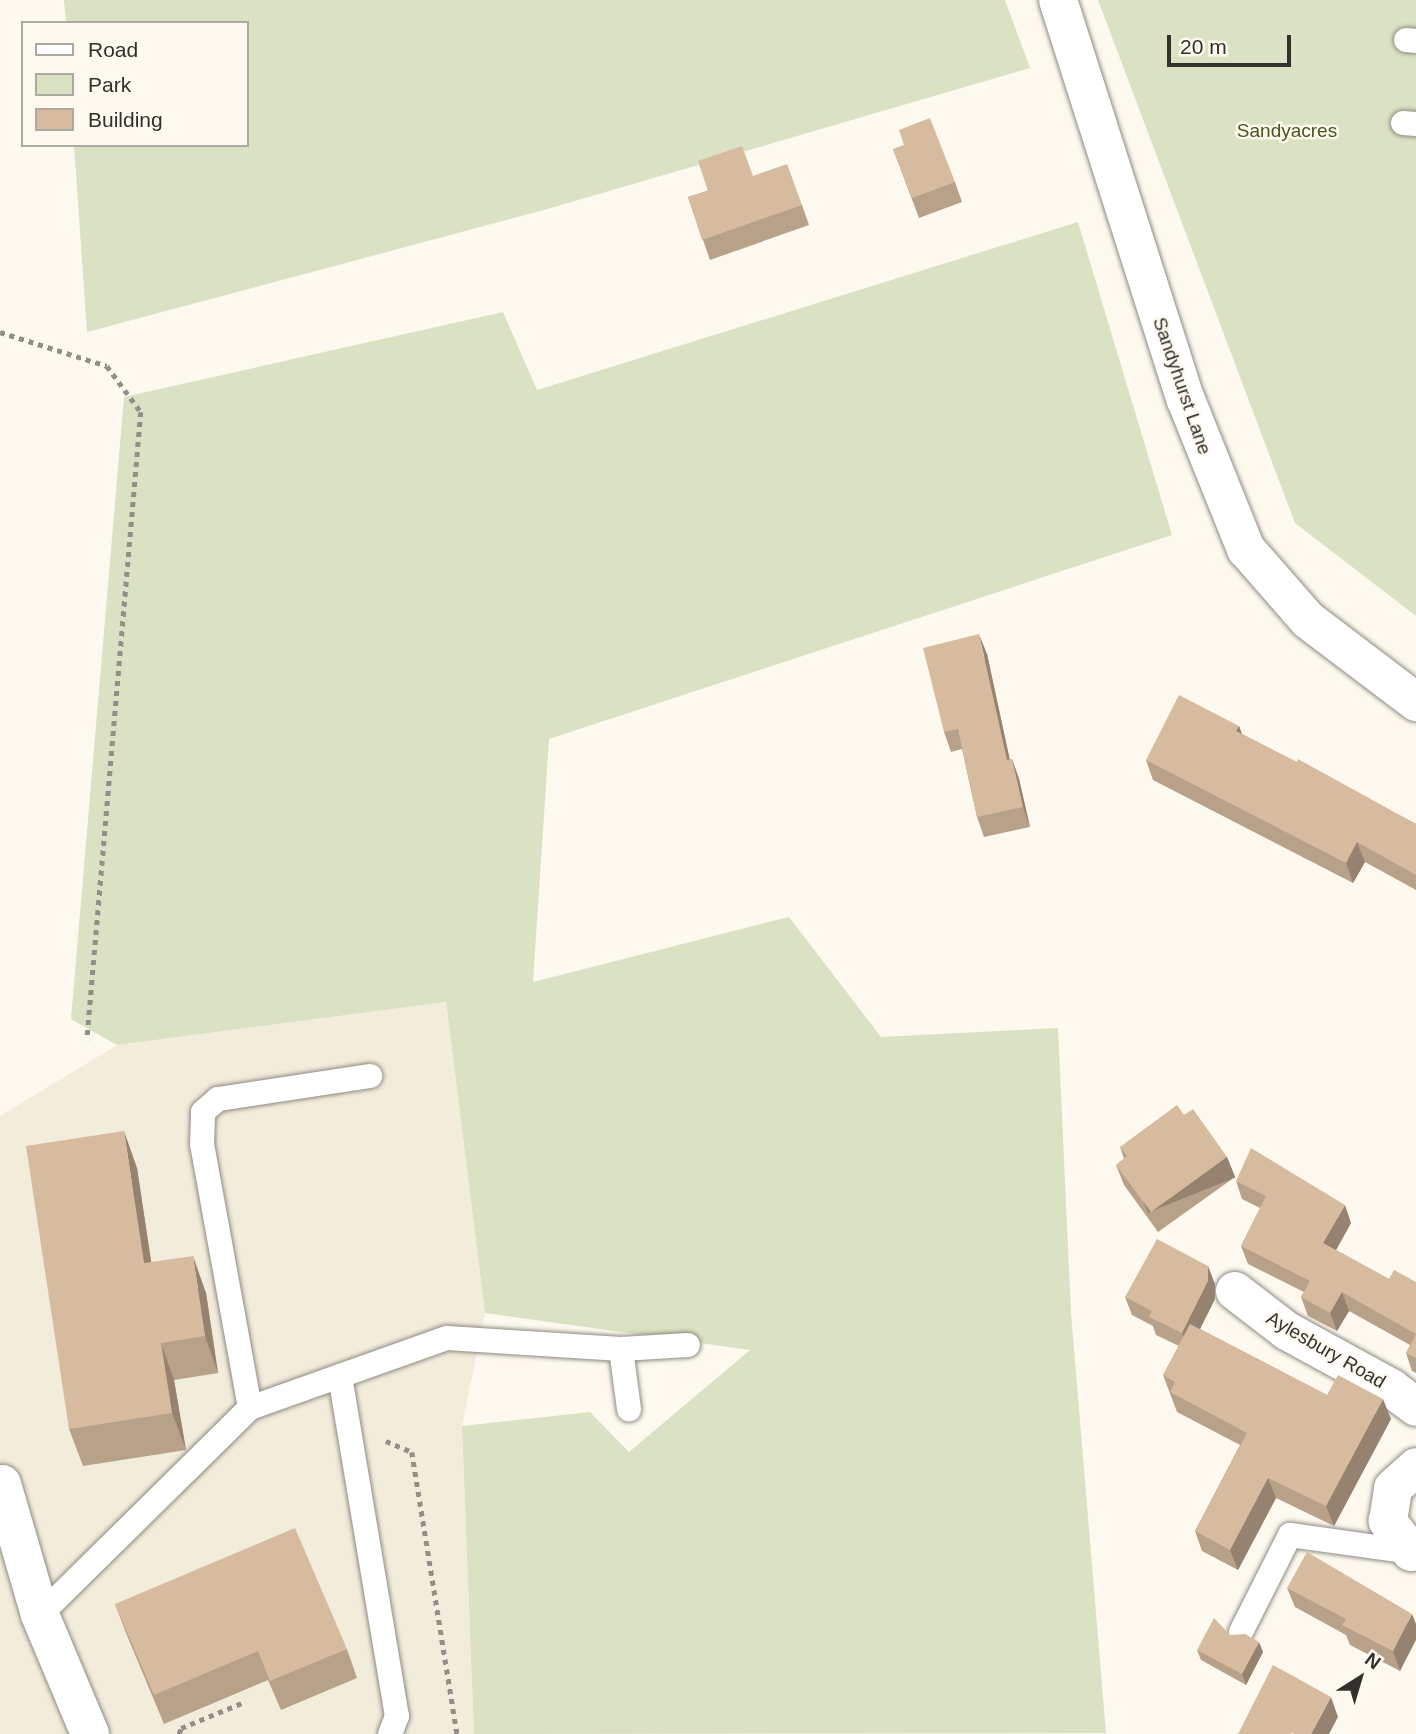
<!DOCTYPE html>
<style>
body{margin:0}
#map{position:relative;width:1416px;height:1734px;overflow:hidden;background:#fdf9ef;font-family:Arial,sans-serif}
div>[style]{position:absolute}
.built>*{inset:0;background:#f2ecdb}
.green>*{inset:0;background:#dae2c3}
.path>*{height:4.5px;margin-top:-2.25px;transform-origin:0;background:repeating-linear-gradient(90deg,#928f89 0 5px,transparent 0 10px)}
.roads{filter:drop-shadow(0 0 2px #8e8b82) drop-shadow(0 0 2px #8e8b82)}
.lane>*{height:24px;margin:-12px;padding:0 12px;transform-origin:12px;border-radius:12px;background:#fff}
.street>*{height:38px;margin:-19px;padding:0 19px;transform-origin:19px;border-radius:19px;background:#fff}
.secondary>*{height:38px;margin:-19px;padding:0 19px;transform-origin:19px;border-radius:19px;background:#fff}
.wall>*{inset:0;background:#b8a189}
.shaded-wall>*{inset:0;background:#96836f;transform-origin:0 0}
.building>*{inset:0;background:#d6bb9f}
span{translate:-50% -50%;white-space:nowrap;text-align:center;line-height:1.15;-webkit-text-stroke:5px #fdf9ef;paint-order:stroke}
.park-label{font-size:19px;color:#4a551f}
.street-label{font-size:19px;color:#32302d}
.legend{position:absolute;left:21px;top:21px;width:228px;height:126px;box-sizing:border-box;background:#fdf9ef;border:2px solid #aca9a1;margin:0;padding:9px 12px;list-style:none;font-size:21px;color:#32302d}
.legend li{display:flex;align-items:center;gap:14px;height:35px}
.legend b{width:35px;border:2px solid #aca9a1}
.north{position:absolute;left:1325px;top:1643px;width:70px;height:70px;-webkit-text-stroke:5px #fdf9ef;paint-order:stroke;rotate:37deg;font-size:19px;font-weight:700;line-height:28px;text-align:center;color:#32302d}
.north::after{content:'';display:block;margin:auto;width:24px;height:32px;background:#32302d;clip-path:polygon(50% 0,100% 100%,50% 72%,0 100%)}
.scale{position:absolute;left:1167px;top:35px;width:124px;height:32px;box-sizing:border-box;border:4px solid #32302d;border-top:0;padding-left:9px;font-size:21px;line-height:24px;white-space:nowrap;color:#32302d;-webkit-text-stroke:5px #fdf9ef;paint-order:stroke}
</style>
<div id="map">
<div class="built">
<div style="clip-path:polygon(446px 1002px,485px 1313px,462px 1426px,474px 1734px,0 1734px,0 1116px,117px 1045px)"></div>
</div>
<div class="green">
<div style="clip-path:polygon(64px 0,1005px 0,1030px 68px,544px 210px,87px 332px,74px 145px,247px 145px,247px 23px,66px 23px)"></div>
<div style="clip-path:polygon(1098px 0,1416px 0,1416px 616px,1295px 523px)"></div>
<div style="clip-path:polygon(1078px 222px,1172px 535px,549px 739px,533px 982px,789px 917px,881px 1037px,1058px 1028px,1071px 1313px,1106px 1733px,474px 1734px,462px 1426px,590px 1412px,629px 1452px,750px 1350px,485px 1313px,446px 1002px,117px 1045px,71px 1019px,124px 397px,503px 312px,537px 390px)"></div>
</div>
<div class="path">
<div style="left:0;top:332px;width:112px;rotate:17.6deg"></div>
<div style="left:107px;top:366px;width:57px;rotate:53.5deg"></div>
<div style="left:141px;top:412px;width:630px;rotate:94.91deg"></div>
<div style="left:386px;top:1441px;width:28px;rotate:23deg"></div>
<div style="left:412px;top:1452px;width:286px;rotate:80.9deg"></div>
<div style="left:179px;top:1734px;width:6px;rotate:-72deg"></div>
<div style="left:181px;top:1728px;width:68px;rotate:-22.4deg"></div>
</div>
<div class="roads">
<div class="lane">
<div style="left:1406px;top:40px;width:10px;rotate:6deg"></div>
<div style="left:1403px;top:123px;width:13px;rotate:4deg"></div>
<div style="left:621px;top:1349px;width:61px;rotate:82.4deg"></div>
<div style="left:340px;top:1376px;width:345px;rotate:80.5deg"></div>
<div style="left:397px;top:1716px;width:19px;rotate:111deg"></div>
<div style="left:250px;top:1408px;width:267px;rotate:-100.3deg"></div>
<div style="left:202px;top:1145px;width:33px;rotate:-88deg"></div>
<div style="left:203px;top:1112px;width:20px;rotate:-41deg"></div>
<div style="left:218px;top:1099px;width:154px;rotate:-8.6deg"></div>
<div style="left:40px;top:1615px;width:295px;rotate:-44.6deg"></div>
<div style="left:250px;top:1408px;width:209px;rotate:-19.6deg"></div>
<div style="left:447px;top:1338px;width:174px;rotate:3.6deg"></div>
<div style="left:621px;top:1349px;width:67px;rotate:-3.4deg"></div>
<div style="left:1241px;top:1632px;width:109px;rotate:-63.2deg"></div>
<div style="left:1290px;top:1535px;width:122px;rotate:8deg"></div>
</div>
<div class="street">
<div style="left:1235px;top:1291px;width:66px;rotate:37.6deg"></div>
<div style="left:1287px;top:1331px;width:119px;rotate:28.7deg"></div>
<div style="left:1391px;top:1388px;width:31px;rotate:37deg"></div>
<div style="left:2px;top:1484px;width:136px;rotate:73.8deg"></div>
<div style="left:40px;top:1615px;width:129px;rotate:67.2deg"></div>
<div style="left:1411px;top:1552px;width:39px;rotate:-127deg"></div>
<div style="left:1388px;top:1521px;width:33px;rotate:-81deg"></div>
<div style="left:1393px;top:1488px;width:31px;rotate:-42deg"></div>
</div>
<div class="secondary">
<div style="left:1058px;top:0;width:420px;rotate:72.3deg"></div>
<div style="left:1186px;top:400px;width:161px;rotate:68.1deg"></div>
<div style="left:1246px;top:549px;width:94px;rotate:48.9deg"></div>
<div style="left:1308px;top:620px;width:136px;rotate:37.2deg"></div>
</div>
</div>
<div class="wall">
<div style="clip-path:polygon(893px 149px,955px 182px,962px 202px,919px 218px)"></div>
<div style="clip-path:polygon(753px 176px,802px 205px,809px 225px,710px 260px,688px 197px)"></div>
<div style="clip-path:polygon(987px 654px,1010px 760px,1012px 759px,1019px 779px,1030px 827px,984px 837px,977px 817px,962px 749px,951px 752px,944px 732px)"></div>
<div style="clip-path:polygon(1239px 726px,1242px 734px,1416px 824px,1416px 890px,1365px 862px,1353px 883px,1153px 780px,1146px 760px)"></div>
<div style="clip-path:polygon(1184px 1115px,1227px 1157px,1235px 1177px,1158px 1232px,1124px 1185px,1116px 1165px,1124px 1159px,1120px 1147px)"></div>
<div style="clip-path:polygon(137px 1168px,151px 1262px,206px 1293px,218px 1373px,174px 1380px,186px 1450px,83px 1466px,69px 1429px)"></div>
<div style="clip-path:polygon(1236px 1181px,1351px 1223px,1336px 1250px,1389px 1279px,1416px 1282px,1416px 1373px,1412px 1371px,1406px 1353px,1410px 1345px,1349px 1311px,1337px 1331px,1308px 1316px,1301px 1297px,1304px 1292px,1248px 1264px,1241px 1246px,1260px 1208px,1242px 1199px)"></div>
<div style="clip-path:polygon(1215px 1284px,1215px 1299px,1200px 1329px,1327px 1395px,1391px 1419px,1334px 1526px,1276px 1498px,1238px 1570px,1202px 1551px,1195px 1531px,1240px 1445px,1177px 1412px,1163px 1375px,1179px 1346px,1156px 1335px,1153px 1326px,1132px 1315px,1125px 1297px)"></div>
<div style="clip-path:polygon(1287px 1588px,1416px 1624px,1400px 1671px,1350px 1645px,1346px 1635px,1295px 1607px)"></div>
<div style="clip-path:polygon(115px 1604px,347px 1649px,357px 1678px,281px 1710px,268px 1680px,164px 1724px,126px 1633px)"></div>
<div style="clip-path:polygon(1230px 1635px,1263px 1652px,1246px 1685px,1201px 1660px,1197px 1650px)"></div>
</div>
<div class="shaded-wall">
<div style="clip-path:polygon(979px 634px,987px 654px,1014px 780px,1007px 760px)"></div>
<div style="clip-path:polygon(1239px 726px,1246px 746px,1236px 731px)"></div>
<div style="clip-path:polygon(1012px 759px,1019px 779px,1030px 827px,1023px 807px)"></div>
<div style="clip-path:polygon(1357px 842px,1365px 862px,1353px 883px,1346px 863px)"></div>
<div style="clip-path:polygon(124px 1131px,137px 1168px,157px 1300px,144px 1263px)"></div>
<div style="left:1227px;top:1157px;width:22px;height:94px;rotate:68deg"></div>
<div style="clip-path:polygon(1345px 1205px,1351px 1223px,1330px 1261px,1323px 1243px)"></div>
<div style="clip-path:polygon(193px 1256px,206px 1293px,218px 1373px,205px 1336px)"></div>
<div style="clip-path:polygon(1208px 1266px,1215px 1284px,1215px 1299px,1189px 1351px,1182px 1333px)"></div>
<div style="clip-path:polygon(1342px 1292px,1349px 1311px,1337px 1331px,1330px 1313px)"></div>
<div style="clip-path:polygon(161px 1343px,174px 1380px,186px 1450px,172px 1413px)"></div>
<div style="clip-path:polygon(1383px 1399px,1391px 1419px,1334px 1526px,1326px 1506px)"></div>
<div style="clip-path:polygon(1268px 1478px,1276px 1498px,1238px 1570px,1230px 1550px)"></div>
<div style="clip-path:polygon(1412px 1614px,1416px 1624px,1416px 1640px,1400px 1671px,1393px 1651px)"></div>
<div style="clip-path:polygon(1259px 1642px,1263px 1652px,1246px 1685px,1242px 1674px)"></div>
<div style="clip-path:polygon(1331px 1697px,1338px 1717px,1329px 1734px,1311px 1734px)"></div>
</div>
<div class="building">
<div style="clip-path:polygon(930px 118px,955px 182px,912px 198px,893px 149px,904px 145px,899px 130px)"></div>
<div style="clip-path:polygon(742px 146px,753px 176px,787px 164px,802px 205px,702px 240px,688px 197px,708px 191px,698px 161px)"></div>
<div style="clip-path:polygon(979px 634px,1007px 760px,1012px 759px,1023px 807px,977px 817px,958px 729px,944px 732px,923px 648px)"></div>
<div style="clip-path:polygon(1179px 695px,1239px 726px,1236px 731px,1297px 762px,1298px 759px,1416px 824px,1416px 875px,1357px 842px,1346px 863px,1146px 760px)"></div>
<div style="clip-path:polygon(1177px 1105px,1184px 1115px,1193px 1109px,1227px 1157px,1151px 1212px,1116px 1165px,1127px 1156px,1120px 1147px)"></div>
<div style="clip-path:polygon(124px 1131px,144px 1263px,193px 1256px,205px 1336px,161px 1343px,172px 1413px,69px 1429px,26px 1146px)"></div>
<div style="clip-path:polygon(1251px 1148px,1345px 1205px,1323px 1243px,1389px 1279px,1394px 1270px,1416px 1282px,1416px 1334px,1342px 1292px,1330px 1313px,1301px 1297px,1310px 1281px,1241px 1246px,1266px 1196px,1236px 1181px)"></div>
<div style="clip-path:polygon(1157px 1239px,1208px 1266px,1208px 1281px,1182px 1333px,1149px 1317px,1152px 1311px,1125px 1297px)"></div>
<div style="clip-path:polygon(1190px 1324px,1327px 1395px,1338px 1375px,1383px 1399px,1326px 1506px,1268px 1478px,1230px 1550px,1195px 1531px,1247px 1433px,1170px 1392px,1175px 1382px,1163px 1375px)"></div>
<div style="clip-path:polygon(1416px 1334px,1416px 1358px,1406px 1353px)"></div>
<div style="clip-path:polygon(295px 1528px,347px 1649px,270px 1681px,258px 1651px,154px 1695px,115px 1604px)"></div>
<div style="clip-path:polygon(1307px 1552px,1412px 1614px,1393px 1651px,1342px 1625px,1346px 1619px,1287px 1588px)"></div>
<div style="clip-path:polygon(1214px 1618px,1230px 1635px,1245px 1634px,1259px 1642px,1242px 1674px,1197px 1650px)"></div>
<div style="clip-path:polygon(1273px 1665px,1331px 1697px,1311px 1734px,1295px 1734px,1292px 1733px,1291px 1734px,1238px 1734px)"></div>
</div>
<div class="park-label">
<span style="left:1287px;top:131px">Sandyacres</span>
</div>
<div class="street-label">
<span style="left:1182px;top:386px;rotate:71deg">Sandyhurst Lane</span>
<span style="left:1326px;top:1350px;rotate:30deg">Aylesbury Road</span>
</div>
<ul class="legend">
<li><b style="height:9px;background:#fff"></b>Road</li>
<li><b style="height:19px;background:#dae2c3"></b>Park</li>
<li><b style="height:19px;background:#d6bb9f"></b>Building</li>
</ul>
<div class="north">N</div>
<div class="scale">20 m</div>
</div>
